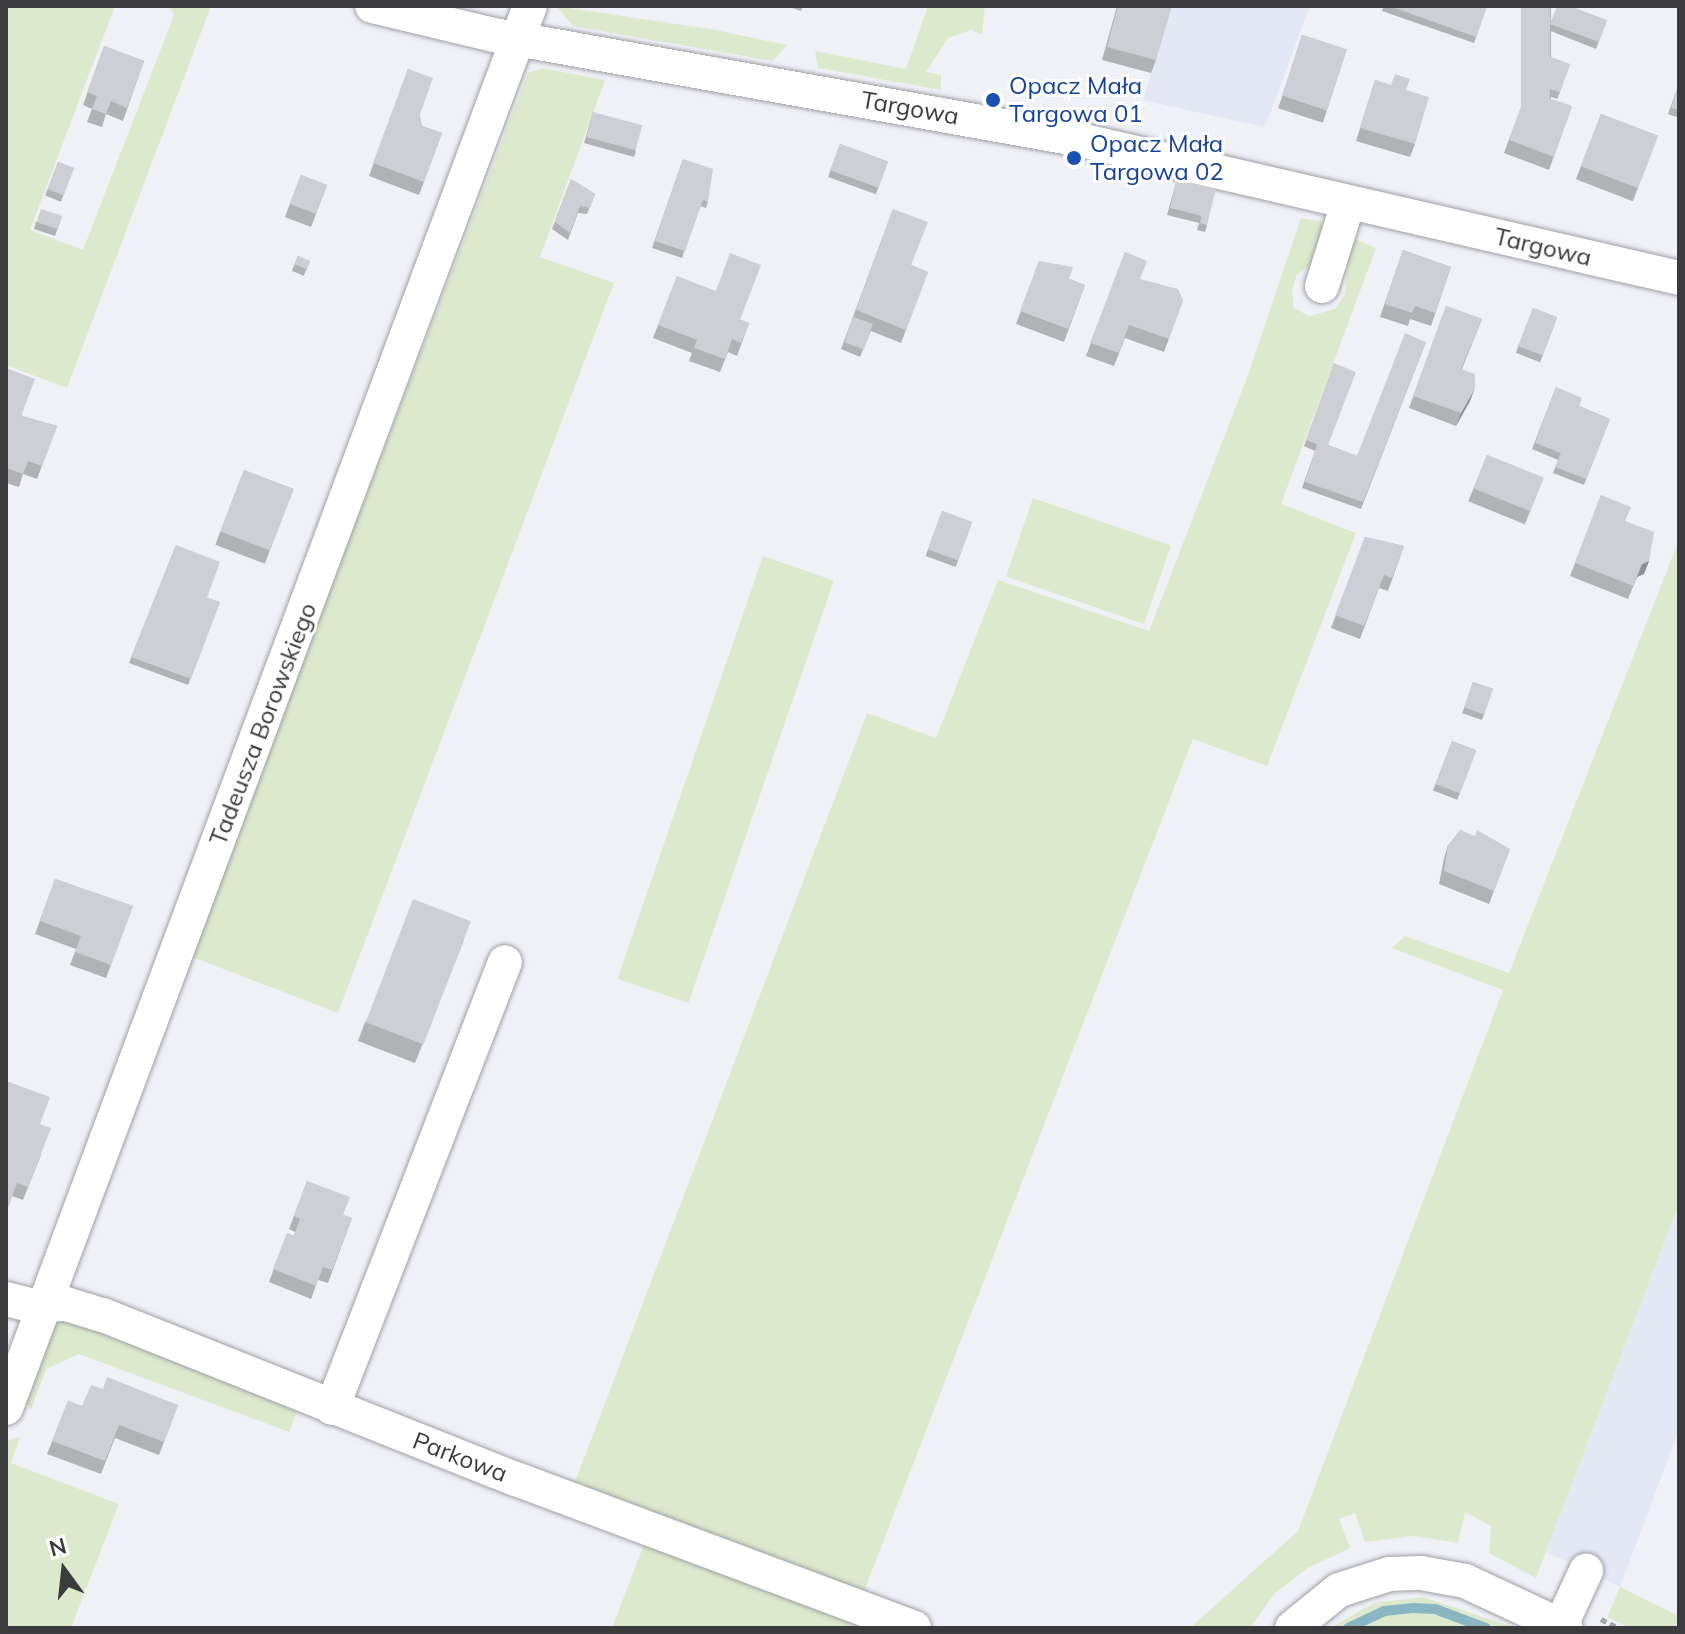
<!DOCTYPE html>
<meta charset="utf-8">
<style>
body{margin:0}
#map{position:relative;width:1685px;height:1634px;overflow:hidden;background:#f0f1f7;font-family:Mulish,sans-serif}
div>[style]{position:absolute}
.built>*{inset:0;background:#e4e7f4}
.green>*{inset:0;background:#dde9cd;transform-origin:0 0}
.stream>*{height:10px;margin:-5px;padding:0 5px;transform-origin:5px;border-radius:5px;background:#88b6c3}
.path>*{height:5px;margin-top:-2.5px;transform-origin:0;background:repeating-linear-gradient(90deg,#a4a5a9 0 6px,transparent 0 10px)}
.roads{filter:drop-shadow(0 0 2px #9e9fa4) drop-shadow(0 0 2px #9e9fa4)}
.minor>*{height:34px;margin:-17px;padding:0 17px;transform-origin:17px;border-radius:17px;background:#fff}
.wall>*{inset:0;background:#b0b2b6;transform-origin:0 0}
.shaded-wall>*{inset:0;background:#909194}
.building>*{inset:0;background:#cdcfd4;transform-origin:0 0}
.dots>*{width:22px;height:22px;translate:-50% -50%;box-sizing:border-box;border:4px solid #fff;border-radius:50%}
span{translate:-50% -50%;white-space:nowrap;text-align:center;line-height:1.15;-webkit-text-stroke:6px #fff;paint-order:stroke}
.transit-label{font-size:24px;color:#164399}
.left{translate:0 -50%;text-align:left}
.street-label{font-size:24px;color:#3b3b3d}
.frame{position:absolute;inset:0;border:8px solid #3b3b3d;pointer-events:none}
.north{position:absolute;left:24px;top:1530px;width:80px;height:80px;-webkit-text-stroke:6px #fff;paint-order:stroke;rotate:345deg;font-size:22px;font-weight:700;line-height:32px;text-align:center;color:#3b3b3d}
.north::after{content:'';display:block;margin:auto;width:28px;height:36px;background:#3b3b3d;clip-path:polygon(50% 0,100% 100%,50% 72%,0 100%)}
</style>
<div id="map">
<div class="built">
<div style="clip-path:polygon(1171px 6px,1310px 6px,1265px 127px,1143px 100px)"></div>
<div style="clip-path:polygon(1679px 1204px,1679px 1430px,1620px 1587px,1546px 1552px)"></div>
</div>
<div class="green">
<div style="clip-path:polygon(8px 6px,115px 6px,30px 230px,83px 250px,174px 15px,169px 6px,211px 6px,67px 388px,6px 365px)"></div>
<div style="clip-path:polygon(556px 6px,716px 30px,787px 45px,773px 61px,573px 26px)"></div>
<div style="clip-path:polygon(928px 6px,985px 6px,982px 35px,971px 30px,948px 38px,926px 72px,941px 75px,941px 90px,818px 68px,815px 51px,906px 69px)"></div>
<div style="clip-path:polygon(542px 68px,605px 80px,540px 257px,614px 283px,338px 1013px,190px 956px,528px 73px)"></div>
<div style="clip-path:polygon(1301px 218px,1332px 224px,1319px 262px,1297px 274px,1292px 291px,1294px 308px,1309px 316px,1335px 309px,1345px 294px,1350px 237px,1376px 248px,1281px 504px,1356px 533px,1267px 766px,1193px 739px,863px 1594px,575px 1482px,867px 713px,936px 738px,998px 580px,1149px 631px,1247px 378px)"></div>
<div style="left:1033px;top:498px;width:146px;height:83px;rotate:19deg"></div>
<div style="clip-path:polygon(1679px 540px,1679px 1204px,1536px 1578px,1489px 1553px,1491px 1526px,1465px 1512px,1458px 1543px,1413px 1536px,1365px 1542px,1355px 1513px,1339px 1519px,1350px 1548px,1308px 1568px,1275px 1593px,1250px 1628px,1190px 1628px,1298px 1531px,1503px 990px,1392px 948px,1405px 936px,1509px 973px)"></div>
<div style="left:763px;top:556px;width:75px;height:447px;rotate:19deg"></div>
<div style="clip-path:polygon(70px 1318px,300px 1404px,289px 1432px,79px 1354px,46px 1369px,31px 1410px,22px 1397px,55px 1324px)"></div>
<div style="clip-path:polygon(20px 1437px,11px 1463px,119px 1504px,71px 1628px,6px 1628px,6px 1447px,9px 1440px)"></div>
<div style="clip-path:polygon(646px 1539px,881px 1628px,612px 1628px)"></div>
<div style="clip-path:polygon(1620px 1587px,1679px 1616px,1675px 1628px,1630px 1628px,1607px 1617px)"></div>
<div style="clip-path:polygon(1423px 1597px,1516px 1628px,1330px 1628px,1374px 1603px)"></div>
</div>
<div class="stream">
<div style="left:1348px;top:1628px;width:40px;rotate:-25deg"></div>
<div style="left:1384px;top:1611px;width:30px;rotate:-6deg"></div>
<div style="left:1414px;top:1608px;width:21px;rotate:3deg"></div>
<div style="left:1435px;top:1609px;width:54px;rotate:20.4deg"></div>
</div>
<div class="path">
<div style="left:1601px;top:1619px;width:20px;rotate:27deg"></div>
</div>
<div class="roads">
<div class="minor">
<div style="left:372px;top:6px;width:125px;rotate:13.4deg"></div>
<div style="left:494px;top:35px;width:591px;rotate:10.13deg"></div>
<div style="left:1076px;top:139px;width:619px;rotate:12.98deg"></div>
<div style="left:1322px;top:286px;width:87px;rotate:-72.6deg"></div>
<div style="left:6px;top:1299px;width:29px;rotate:14deg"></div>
<div style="left:34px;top:1306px;width:32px;rotate:-4deg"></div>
<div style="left:66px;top:1304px;width:39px;rotate:17deg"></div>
<div style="left:103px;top:1315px;width:444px;rotate:21.7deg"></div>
<div style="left:516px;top:1479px;width:425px;rotate:20.5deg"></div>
<div style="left:6px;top:1408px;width:1497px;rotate:-69.51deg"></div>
<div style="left:332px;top:1408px;width:478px;rotate:-68.8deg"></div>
<div style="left:1561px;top:1625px;width:60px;rotate:-65.2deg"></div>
<div style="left:1292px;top:1628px;width:60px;rotate:-39deg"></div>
<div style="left:1339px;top:1590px;width:52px;rotate:-17.7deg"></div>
<div style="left:1389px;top:1574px;width:32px;rotate:-2deg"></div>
<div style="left:1421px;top:1573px;width:45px;rotate:10.3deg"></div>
<div style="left:1465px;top:1581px;width:111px;rotate:25deg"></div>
</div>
</div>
<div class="wall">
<div style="clip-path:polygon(787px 6px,803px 6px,801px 11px)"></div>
<div style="clip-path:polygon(1117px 6px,1156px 60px,1151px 73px,1102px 60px)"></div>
<div style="clip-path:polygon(1384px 6px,1487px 6px,1474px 43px,1382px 11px)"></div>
<div style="left:1521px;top:6px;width:30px;height:130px"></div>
<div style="clip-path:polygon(1607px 20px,1596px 49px,1548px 30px,1550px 24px)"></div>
<div style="left:1302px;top:35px;width:47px;height:77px;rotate:18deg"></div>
<div style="clip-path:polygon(104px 46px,144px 61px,123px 121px,106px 114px,102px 127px,87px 122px,92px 109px,83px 105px)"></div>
<div style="left:1539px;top:53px;width:33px;height:37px;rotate:20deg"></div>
<div style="clip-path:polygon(408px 69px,422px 126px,442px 133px,419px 195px,369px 176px)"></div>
<div style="clip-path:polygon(1375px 80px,1406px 90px,1415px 144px,1410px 157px,1356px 141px)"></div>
<div style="clip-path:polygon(1679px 83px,1679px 118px,1668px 114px)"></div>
<div style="clip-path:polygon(1524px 99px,1536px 104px,1572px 106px,1549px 170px,1504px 153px)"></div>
<div style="clip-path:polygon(593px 112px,636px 151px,634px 157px,584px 143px)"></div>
<div style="left:1601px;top:114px;width:61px;height:70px;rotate:21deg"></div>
<div style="left:840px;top:144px;width:51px;height:35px;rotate:20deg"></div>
<div style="clip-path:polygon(683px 159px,708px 202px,706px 208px,700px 206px,682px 258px,652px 248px)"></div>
<div style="left:58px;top:162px;width:17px;height:36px;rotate:21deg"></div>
<div style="left:301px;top:175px;width:28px;height:45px;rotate:21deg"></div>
<div style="clip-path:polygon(571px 179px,595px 194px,587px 214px,578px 213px,568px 240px,552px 229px)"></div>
<div style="clip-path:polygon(1177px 179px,1207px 225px,1205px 232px,1197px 230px,1199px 223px,1167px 215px)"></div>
<div style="clip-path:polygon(893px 209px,911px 265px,928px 272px,901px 343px,871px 331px,860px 357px,841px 349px)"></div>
<div style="clip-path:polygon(62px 216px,55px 236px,34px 229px,36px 222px)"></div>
<div style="clip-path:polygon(1403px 250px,1451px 267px,1431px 326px,1410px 319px,1408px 326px,1380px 317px)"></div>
<div style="clip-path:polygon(1125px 252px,1140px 279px,1183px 300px,1164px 352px,1125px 338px,1114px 366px,1086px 356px)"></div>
<div style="left:298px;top:256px;width:13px;height:16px;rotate:23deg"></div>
<div style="clip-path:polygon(1039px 261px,1069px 279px,1085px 285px,1064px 342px,1016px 324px)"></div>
<div style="clip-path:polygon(677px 276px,741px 320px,749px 323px,737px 356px,728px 352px,720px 372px,689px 361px,692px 353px,653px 338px)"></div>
<div style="clip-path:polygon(1446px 306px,1482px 319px,1462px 369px,1470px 401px,1456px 426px,1409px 408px)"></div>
<div style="left:1533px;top:308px;width:26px;height:48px;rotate:21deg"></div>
<div style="clip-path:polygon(1426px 342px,1361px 509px,1302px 488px,1315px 451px,1304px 446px,1334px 363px,1328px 445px,1357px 456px)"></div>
<div style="clip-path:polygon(6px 368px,22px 416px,57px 426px,37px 479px,23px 474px,19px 487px,6px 483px)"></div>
<div style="clip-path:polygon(1556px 387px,1579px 406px,1610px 419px,1584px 485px,1553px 473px,1558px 460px,1532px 449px)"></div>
<div style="left:1487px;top:455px;width:61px;height:50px;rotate:22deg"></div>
<div style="left:244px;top:470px;width:53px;height:80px;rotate:21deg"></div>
<div style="clip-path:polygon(1601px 495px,1625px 521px,1649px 561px,1644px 574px,1637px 577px,1628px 599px,1570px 576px)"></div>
<div style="left:942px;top:511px;width:32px;height:48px;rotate:20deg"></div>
<div style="clip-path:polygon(1365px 537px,1404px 546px,1388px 591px,1379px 588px,1360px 639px,1331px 628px)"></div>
<div style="clip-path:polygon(176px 545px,207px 598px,220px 602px,188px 685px,129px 663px)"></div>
<div style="left:1473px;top:682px;width:21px;height:33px;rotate:19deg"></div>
<div style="left:1452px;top:741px;width:26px;height:53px;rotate:21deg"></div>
<div style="clip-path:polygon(1448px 845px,1510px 849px,1489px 904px,1439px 884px,1444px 858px)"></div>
<div style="clip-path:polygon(55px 879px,133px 906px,106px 978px,70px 965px,76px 949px,35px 934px)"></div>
<div style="clip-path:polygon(464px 940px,415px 1063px,358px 1041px,365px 1022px)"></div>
<div style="clip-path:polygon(6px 1081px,40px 1124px,41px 1155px,23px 1200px,12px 1196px,6px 1213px)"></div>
<div style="clip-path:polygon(307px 1181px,343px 1215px,352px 1218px,328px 1283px,318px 1280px,311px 1299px,269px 1282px,287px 1233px,294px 1236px,295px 1232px,289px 1229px)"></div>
<div style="clip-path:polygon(103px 1389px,178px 1405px,159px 1455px,115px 1438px,101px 1474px,47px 1454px,68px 1401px,82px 1406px)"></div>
</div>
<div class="shaded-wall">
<div style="clip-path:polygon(1475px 388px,1470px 401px,1456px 426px,1461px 413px)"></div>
<div style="clip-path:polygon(1649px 561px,1644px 574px,1637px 577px,1628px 599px,1642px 564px)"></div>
</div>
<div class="building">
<div style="clip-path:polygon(1118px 6px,1172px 6px,1156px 60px,1107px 47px)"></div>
<div style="clip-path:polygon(1389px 6px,1487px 6px,1476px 37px)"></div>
<div style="left:1521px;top:6px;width:29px;height:124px"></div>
<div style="clip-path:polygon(1557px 6px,1570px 6px,1607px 20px,1599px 42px,1550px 24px)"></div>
<div style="left:1302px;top:35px;width:47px;height:64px;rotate:18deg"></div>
<div style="clip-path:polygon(104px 46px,144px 61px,127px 108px,111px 101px,106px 114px,92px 109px,97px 96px,87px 92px)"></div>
<div style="left:1539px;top:53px;width:33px;height:30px;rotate:20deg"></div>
<div style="clip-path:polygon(408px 69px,433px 78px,419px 117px,422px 126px,442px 133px,424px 182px,373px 163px)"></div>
<div style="clip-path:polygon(1395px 74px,1410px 79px,1406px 90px,1429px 97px,1415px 144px,1360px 128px,1375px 80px,1391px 85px)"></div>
<div style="clip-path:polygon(1679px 83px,1679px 110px,1671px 108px)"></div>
<div style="clip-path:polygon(1540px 95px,1572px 106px,1554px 157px,1509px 140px,1524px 99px,1536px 104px)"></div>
<div style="left:593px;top:112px;width:51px;height:26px;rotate:15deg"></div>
<div style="left:1601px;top:114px;width:61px;height:56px;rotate:21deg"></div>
<div style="left:840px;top:144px;width:51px;height:28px;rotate:20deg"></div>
<div style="clip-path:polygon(683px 159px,713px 169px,708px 202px,703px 200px,685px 251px,655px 241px)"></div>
<div style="left:58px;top:162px;width:17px;height:29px;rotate:21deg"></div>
<div style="left:301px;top:175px;width:28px;height:31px;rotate:21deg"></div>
<div style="clip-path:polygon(571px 179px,595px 194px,590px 208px,580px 206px,570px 233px,555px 222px)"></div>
<div style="clip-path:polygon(1177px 179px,1216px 189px,1207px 225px,1200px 223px,1202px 216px,1170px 208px)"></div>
<div style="left:41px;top:209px;width:22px;height:14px;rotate:18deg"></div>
<div style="clip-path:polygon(893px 209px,928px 222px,911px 265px,928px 272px,906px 330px,856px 310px)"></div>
<div style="clip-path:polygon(1403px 250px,1451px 267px,1435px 313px,1415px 306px,1412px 313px,1385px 304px)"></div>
<div style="clip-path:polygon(1125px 252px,1147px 261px,1140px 279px,1178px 289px,1183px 300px,1169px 339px,1129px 325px,1119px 353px,1090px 343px)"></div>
<div style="clip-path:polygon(730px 253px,761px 265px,740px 320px,749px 323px,741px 343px,732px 339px,725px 359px,694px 348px,697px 340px,658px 325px,677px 276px,716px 291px)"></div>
<div style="left:298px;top:256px;width:13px;height:9px;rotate:23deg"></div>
<div style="clip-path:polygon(1039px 261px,1073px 267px,1069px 279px,1085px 285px,1068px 329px,1020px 311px)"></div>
<div style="clip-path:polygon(1446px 306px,1482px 319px,1461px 369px,1475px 374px,1475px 388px,1461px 413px,1413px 396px)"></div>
<div style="left:1533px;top:308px;width:26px;height:41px;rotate:21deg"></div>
<div style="left:853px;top:317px;width:21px;height:27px;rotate:19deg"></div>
<div style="clip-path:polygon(1405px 333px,1426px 342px,1363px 502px,1305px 482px,1317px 444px,1306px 440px,1334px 363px,1356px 372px,1328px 445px,1357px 456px)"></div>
<div style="clip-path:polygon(6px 368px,35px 379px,21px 416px,57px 426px,42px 466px,28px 461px,23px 474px,7px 468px,6px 470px)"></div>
<div style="clip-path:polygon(1556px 387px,1582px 398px,1579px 406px,1610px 419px,1586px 479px,1555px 467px,1561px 453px,1535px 443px)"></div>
<div style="left:1487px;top:455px;width:61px;height:36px;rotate:22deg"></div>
<div style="left:244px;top:470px;width:53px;height:66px;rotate:21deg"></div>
<div style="clip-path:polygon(1601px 495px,1631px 507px,1625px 521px,1654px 532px,1649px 561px,1642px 564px,1633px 586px,1575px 563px)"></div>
<div style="left:942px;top:511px;width:32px;height:41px;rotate:20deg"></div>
<div style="clip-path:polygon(1365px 537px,1404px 546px,1392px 578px,1384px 575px,1364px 626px,1335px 615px)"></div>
<div style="clip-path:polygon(176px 545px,220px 562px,207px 598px,220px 602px,191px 679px,131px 657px)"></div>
<div style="left:1473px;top:682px;width:21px;height:27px;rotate:19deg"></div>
<div style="left:1452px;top:741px;width:26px;height:46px;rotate:21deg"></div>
<div style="clip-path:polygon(1460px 830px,1475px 836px,1477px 830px,1510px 849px,1494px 891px,1444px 871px,1448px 845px)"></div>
<div style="clip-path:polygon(55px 879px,133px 906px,111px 965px,75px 952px,81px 936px,40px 921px)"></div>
<div style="left:413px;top:899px;width:62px;height:132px;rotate:21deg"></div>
<div style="clip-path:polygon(6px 1081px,50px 1097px,40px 1124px,51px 1128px,28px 1187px,17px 1183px,7px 1209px,6px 1209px)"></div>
<div style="clip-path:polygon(307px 1181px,350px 1197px,343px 1215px,352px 1218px,332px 1270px,323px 1267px,316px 1286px,273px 1269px,287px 1233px,294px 1236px,300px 1219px,294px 1216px)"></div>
<div style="clip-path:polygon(107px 1377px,178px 1405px,164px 1442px,119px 1425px,105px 1461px,52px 1441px,68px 1401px,82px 1406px,91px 1385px,103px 1389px)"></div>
</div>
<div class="dots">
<div style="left:993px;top:100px;background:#1a4fb4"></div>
<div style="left:1074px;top:158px;background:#1a4fb4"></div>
</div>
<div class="transit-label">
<span class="left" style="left:1009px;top:100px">Opacz Mała<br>Targowa 01</span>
<span class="left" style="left:1090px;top:158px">Opacz Mała<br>Targowa 02</span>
</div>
<div class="street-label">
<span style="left:910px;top:108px;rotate:10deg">Targowa</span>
<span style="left:1543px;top:247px;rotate:13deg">Targowa</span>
<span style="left:263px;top:724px;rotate:-69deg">Tadeusza Borowskiego</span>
<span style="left:460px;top:1457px;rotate:21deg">Parkowa</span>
</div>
<div class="frame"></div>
<div class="north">N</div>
</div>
